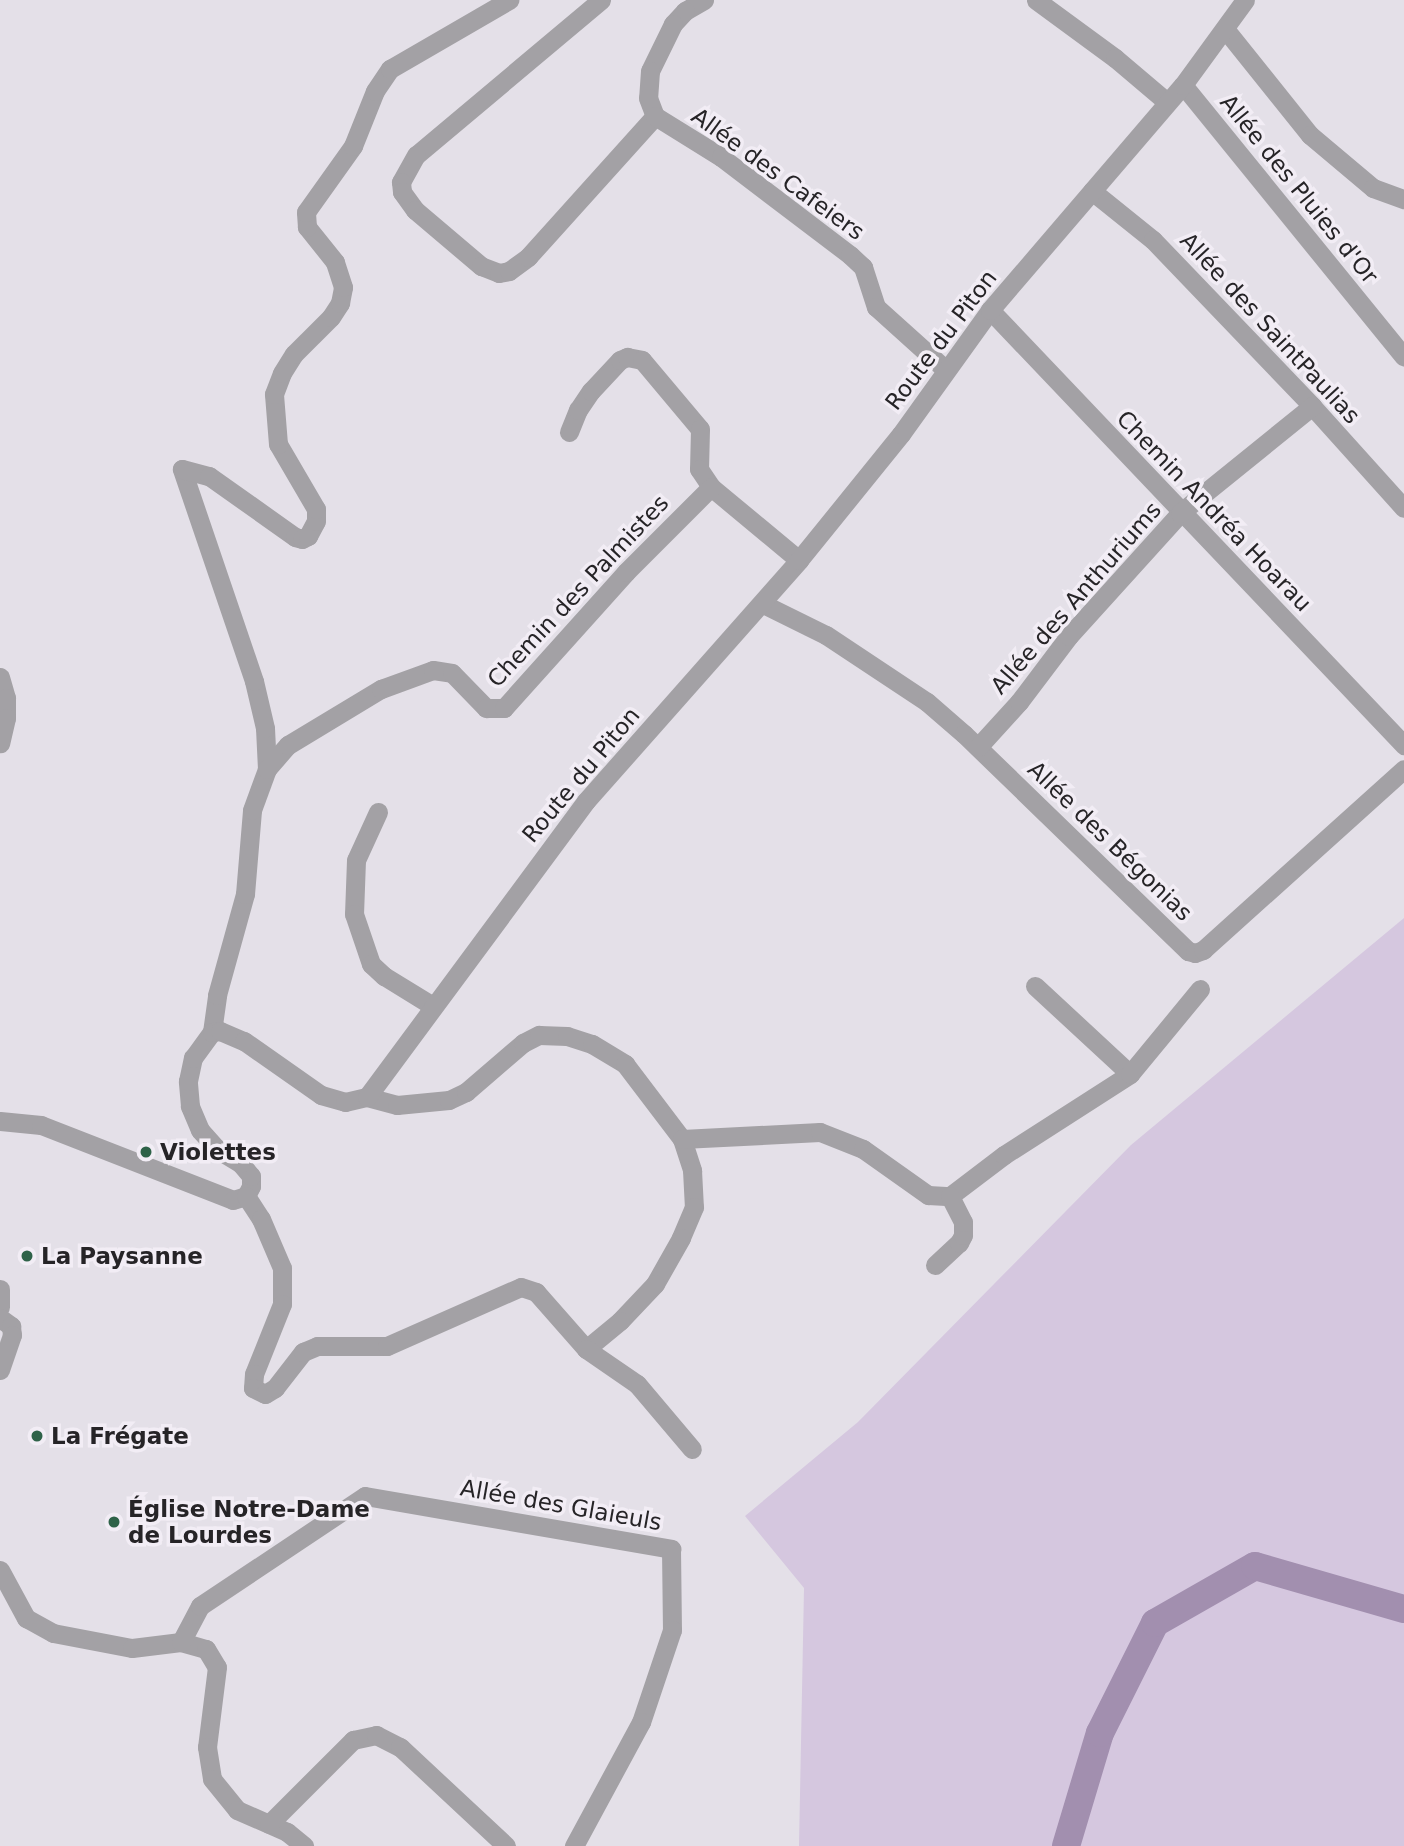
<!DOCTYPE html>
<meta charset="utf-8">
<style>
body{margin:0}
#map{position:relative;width:1404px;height:1846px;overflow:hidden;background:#e4e0e8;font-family:"DejaVu Sans",sans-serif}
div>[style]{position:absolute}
.green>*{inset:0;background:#d5c7df}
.river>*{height:28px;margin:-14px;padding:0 14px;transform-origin:14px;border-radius:14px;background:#a28faf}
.minor>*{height:19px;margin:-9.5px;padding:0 9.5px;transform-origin:9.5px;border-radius:9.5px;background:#a3a1a5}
.dots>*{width:19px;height:19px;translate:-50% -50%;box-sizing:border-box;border:4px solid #f2edf5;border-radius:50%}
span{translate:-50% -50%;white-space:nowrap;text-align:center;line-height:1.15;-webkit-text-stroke:7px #f2edf5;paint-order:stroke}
.street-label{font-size:23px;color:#262427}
.poi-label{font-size:23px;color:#262427;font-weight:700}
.left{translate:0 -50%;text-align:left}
</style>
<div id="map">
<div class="green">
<div style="clip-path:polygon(1404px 918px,1404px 1846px,799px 1846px,804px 1588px,745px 1516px,858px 1422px,1131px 1145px)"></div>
</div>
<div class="river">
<div style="left:1066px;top:1846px;width:118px;rotate:-73.3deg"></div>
<div style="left:1100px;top:1733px;width:123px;rotate:-63.4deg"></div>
<div style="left:1155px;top:1623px;width:115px;rotate:-29.7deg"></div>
<div style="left:1255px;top:1566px;width:155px;rotate:16.1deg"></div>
</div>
<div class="minor">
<div style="left:601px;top:0;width:241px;rotate:140deg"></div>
<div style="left:416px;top:155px;width:31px;rotate:119deg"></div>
<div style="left:401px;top:182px;width:10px;rotate:84deg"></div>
<div style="left:402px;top:192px;width:22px;rotate:54deg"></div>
<div style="left:415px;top:210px;width:87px;rotate:40.3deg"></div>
<div style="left:481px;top:266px;width:19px;rotate:21deg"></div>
<div style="left:499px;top:273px;width:10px;rotate:-11deg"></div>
<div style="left:509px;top:271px;width:24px;rotate:-36deg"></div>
<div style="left:528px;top:257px;width:190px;rotate:-48deg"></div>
<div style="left:704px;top:0;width:22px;rotate:150deg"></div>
<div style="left:685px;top:11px;width:18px;rotate:133deg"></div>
<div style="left:673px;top:24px;width:52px;rotate:116.1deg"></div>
<div style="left:650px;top:71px;width:27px;rotate:94deg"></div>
<div style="left:648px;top:98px;width:19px;rotate:69deg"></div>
<div style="left:655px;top:116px;width:78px;rotate:31.8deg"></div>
<div style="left:721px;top:157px;width:162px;rotate:37.2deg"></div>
<div style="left:850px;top:255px;width:18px;rotate:43deg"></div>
<div style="left:863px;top:267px;width:42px;rotate:72deg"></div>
<div style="left:876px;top:307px;width:94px;rotate:42deg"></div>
<div style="left:1036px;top:0;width:98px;rotate:36.3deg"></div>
<div style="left:1115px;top:58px;width:68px;rotate:40.2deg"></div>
<div style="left:1225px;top:29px;width:136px;rotate:51.3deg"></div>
<div style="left:1310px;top:135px;width:82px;rotate:40.1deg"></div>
<div style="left:1373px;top:188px;width:33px;rotate:20deg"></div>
<div style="left:1183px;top:85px;width:350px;rotate:50.9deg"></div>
<div style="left:1092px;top:191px;width:78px;rotate:38.8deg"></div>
<div style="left:1153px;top:240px;width:230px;rotate:46.2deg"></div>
<div style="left:1312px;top:406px;width:137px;rotate:48deg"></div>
<div style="left:990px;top:310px;width:601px;rotate:46.42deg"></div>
<div style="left:569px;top:432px;width:24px;rotate:-68deg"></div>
<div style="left:578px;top:410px;width:23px;rotate:-56deg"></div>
<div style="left:591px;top:391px;width:42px;rotate:-46.9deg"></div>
<div style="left:620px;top:360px;width:8px;rotate:-23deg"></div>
<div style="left:627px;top:357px;width:15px;rotate:11deg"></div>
<div style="left:642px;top:360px;width:90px;rotate:50deg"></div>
<div style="left:700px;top:429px;width:40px;rotate:91.4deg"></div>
<div style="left:699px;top:469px;width:22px;rotate:56deg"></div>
<div style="left:711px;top:487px;width:114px;rotate:39.7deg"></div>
<div style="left:763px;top:604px;width:70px;rotate:26.2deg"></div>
<div style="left:826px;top:635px;width:121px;rotate:33.6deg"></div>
<div style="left:927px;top:702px;width:49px;rotate:40.9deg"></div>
<div style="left:964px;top:734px;width:312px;rotate:44.1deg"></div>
<div style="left:1188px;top:951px;width:7px;rotate:16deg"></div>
<div style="left:1195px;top:953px;width:9px;rotate:-21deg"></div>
<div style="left:1203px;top:950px;width:270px;rotate:-42deg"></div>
<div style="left:0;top:677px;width:22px;rotate:74deg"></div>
<div style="left:6px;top:698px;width:20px;rotate:90deg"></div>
<div style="left:6px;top:718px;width:26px;rotate:103deg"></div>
<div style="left:978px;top:747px;width:61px;rotate:-47.7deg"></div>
<div style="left:1019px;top:702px;width:83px;rotate:-52.9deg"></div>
<div style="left:1069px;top:636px;width:166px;rotate:-47.9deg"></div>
<div style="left:1180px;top:513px;width:170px;rotate:-39deg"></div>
<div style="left:267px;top:769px;width:41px;rotate:-92.8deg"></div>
<div style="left:265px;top:728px;width:48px;rotate:-103.2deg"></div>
<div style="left:254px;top:681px;width:224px;rotate:-108.8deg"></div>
<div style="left:182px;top:469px;width:28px;rotate:15deg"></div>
<div style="left:209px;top:476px;width:105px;rotate:35.3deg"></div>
<div style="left:295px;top:537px;width:7px;rotate:16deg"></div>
<div style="left:302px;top:539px;width:7px;rotate:-27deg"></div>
<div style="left:308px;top:536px;width:17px;rotate:-62deg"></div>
<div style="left:316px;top:521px;width:12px;rotate:-90deg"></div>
<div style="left:316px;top:509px;width:75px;rotate:-120.3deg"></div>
<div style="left:278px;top:444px;width:50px;rotate:-94.6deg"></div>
<div style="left:274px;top:394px;width:22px;rotate:-69deg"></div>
<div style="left:282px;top:373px;width:22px;rotate:-58deg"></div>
<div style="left:294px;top:354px;width:52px;rotate:-45deg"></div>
<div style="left:331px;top:317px;width:17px;rotate:-57deg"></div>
<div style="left:340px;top:303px;width:16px;rotate:-79deg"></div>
<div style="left:343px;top:287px;width:26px;rotate:-108deg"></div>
<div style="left:335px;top:262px;width:45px;rotate:-128.7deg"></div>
<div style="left:307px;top:227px;width:15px;rotate:-94deg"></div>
<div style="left:306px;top:212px;width:81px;rotate:-54.5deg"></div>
<div style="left:353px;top:146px;width:59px;rotate:-68.2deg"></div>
<div style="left:375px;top:91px;width:27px;rotate:-56deg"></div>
<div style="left:390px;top:69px;width:138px;rotate:-30.1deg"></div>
<div style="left:378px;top:812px;width:53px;rotate:114.6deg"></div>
<div style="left:356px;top:860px;width:54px;rotate:92.1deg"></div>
<div style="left:354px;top:914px;width:53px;rotate:71.2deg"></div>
<div style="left:371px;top:964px;width:18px;rotate:43deg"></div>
<div style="left:384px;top:976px;width:57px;rotate:31.5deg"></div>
<div style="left:1035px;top:986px;width:129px;rotate:42.8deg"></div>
<div style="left:212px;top:1032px;width:37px;rotate:-82deg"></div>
<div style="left:217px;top:995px;width:105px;rotate:-74.5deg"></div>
<div style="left:245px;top:894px;width:84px;rotate:-85.2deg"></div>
<div style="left:252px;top:810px;width:44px;rotate:-69.9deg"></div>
<div style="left:267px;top:769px;width:32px;rotate:-49deg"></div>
<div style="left:288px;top:745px;width:109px;rotate:-31.1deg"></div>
<div style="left:381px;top:689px;width:55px;rotate:-20.1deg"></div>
<div style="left:433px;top:670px;width:19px;rotate:9deg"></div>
<div style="left:452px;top:673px;width:49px;rotate:45.8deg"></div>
<div style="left:486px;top:708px;width:18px"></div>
<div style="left:504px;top:708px;width:183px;rotate:-48.1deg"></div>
<div style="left:626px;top:572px;width:120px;rotate:-45deg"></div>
<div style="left:367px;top:1097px;width:31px;rotate:15deg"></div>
<div style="left:397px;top:1105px;width:52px;rotate:-5.5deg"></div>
<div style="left:449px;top:1100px;width:19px;rotate:-25deg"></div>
<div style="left:466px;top:1092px;width:75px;rotate:-40.7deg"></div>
<div style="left:523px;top:1043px;width:18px;rotate:-27deg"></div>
<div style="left:539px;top:1035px;width:28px;rotate:2deg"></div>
<div style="left:567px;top:1036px;width:26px;rotate:18deg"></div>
<div style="left:592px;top:1044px;width:39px;rotate:31deg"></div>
<div style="left:625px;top:1064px;width:94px;rotate:52.8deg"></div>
<div style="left:682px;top:1139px;width:33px;rotate:72deg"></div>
<div style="left:692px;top:1170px;width:37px;rotate:87deg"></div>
<div style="left:694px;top:1207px;width:34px;rotate:113deg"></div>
<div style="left:681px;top:1238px;width:53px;rotate:119.5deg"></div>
<div style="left:655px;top:1284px;width:51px;rotate:133.4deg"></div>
<div style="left:620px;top:1321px;width:44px;rotate:140.5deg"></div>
<div style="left:0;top:1121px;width:41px;rotate:5.6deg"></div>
<div style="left:41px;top:1125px;width:206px;rotate:21.3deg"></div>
<div style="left:233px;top:1200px;width:14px;rotate:-17deg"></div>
<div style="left:246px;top:1196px;width:11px;rotate:-63deg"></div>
<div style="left:251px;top:1186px;width:10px;rotate:-90deg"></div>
<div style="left:251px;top:1176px;width:17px;rotate:-130deg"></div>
<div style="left:240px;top:1163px;width:27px;rotate:-149deg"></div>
<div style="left:217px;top:1149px;width:25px;rotate:-132deg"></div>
<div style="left:200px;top:1130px;width:26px;rotate:-113deg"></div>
<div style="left:190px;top:1106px;width:25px;rotate:-95deg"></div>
<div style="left:188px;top:1081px;width:24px;rotate:-78deg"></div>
<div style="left:193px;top:1058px;width:32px;rotate:-54deg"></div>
<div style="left:212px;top:1032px;width:8px;rotate:-7deg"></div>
<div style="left:220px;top:1031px;width:26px;rotate:23deg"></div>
<div style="left:244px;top:1041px;width:94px;rotate:35deg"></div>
<div style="left:321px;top:1095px;width:25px;rotate:16deg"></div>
<div style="left:345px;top:1102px;width:23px;rotate:-13deg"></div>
<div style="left:367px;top:1097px;width:368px;rotate:-53.5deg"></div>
<div style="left:586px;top:801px;width:322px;rotate:-48.5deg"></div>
<div style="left:799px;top:560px;width:162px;rotate:-51deg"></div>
<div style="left:901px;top:434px;width:153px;rotate:-54.3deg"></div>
<div style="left:990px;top:310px;width:296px;rotate:-49.4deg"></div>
<div style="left:1183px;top:85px;width:105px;rotate:-53.9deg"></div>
<div style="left:682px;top:1139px;width:138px;rotate:-2.9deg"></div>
<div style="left:820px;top:1132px;width:46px;rotate:21.6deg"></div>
<div style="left:863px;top:1149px;width:80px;rotate:35.3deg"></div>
<div style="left:928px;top:1195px;width:22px;rotate:3deg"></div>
<div style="left:950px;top:1196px;width:68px;rotate:-37.2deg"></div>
<div style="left:1004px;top:1155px;width:150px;rotate:-32.7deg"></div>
<div style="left:1130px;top:1074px;width:110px;rotate:-50.5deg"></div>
<div style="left:246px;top:1196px;width:27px;rotate:57deg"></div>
<div style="left:261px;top:1219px;width:53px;rotate:66.8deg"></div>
<div style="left:282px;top:1268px;width:36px;rotate:90deg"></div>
<div style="left:282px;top:1304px;width:75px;rotate:111.8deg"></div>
<div style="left:254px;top:1374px;width:14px;rotate:94deg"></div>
<div style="left:253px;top:1388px;width:13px;rotate:27deg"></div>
<div style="left:265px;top:1394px;width:12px;rotate:-31deg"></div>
<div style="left:275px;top:1388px;width:46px;rotate:-52.1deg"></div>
<div style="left:303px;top:1352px;width:15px;rotate:-23deg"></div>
<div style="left:317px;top:1346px;width:70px"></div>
<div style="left:387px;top:1346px;width:146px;rotate:-23.8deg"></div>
<div style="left:521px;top:1287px;width:16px;rotate:18deg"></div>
<div style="left:536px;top:1292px;width:76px;rotate:48.7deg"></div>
<div style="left:586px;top:1349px;width:62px;rotate:34.5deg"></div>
<div style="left:637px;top:1384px;width:85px;rotate:49.8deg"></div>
<div style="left:935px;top:1265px;width:33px;rotate:-43deg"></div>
<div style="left:959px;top:1243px;width:9px;rotate:-63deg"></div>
<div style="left:963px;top:1235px;width:13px;rotate:-90deg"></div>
<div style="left:963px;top:1222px;width:29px;rotate:-117deg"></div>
<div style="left:0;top:1289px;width:18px;rotate:90deg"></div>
<div style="left:0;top:1318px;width:14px;rotate:36deg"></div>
<div style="left:11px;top:1326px;width:9px;rotate:84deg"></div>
<div style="left:12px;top:1335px;width:37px;rotate:109deg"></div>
<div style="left:0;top:1570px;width:55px;rotate:61.6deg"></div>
<div style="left:26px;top:1618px;width:31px;rotate:29deg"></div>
<div style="left:53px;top:1633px;width:80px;rotate:10.8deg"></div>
<div style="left:132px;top:1648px;width:49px;rotate:-7deg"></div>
<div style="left:181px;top:1642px;width:26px;rotate:16deg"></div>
<div style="left:206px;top:1649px;width:21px;rotate:59deg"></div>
<div style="left:217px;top:1667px;width:81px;rotate:97.1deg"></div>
<div style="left:207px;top:1747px;width:32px;rotate:81deg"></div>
<div style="left:212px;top:1779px;width:40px;rotate:51deg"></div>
<div style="left:237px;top:1810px;width:55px;rotate:23.7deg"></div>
<div style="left:287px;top:1832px;width:22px;rotate:39deg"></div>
<div style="left:181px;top:1642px;width:41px;rotate:-62.2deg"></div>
<div style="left:200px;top:1606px;width:198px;rotate:-33.7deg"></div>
<div style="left:365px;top:1496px;width:311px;rotate:9.8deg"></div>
<div style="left:671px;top:1549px;width:81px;rotate:89.3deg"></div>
<div style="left:672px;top:1630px;width:97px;rotate:108.6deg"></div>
<div style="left:641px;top:1722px;width:141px;rotate:118.4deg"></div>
<div style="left:269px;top:1824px;width:119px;rotate:-45deg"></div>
<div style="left:353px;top:1740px;width:24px;rotate:-12deg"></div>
<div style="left:376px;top:1735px;width:27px;rotate:27deg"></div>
<div style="left:400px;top:1747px;width:145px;rotate:43deg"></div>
</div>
<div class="dots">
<div style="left:146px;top:1152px;background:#2e6248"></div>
<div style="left:27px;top:1256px;background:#2e6248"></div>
<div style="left:37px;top:1436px;background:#2e6248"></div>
<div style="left:114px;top:1522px;background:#2e6248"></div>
</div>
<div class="street-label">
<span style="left:778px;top:174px;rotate:36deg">Allée des Cafeiers</span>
<span style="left:1299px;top:189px;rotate:51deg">Allée des Pluies d'Or</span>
<span style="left:1270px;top:328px;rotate:47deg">Allée des SaintPaulias</span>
<span style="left:941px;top:340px;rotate:-53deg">Route du Piton</span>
<span style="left:1214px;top:511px;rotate:46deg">Chemin Andréa Hoarau</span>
<span style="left:578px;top:591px;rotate:-47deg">Chemin des Palmistes</span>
<span style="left:1076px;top:598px;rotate:-49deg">Allée des Anthuriums</span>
<span style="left:581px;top:775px;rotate:-50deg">Route du Piton</span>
<span style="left:1110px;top:841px;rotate:44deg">Allée des Bégonias</span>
<span style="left:561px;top:1505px;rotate:10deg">Allée des Glaieuls</span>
</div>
<div class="poi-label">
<span class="left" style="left:160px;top:1152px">Violettes</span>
<span class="left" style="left:41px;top:1256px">La Paysanne</span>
<span class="left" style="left:51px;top:1436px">La Frégate</span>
<span class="left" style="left:128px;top:1522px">Église Notre-Dame<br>de Lourdes</span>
</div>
</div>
